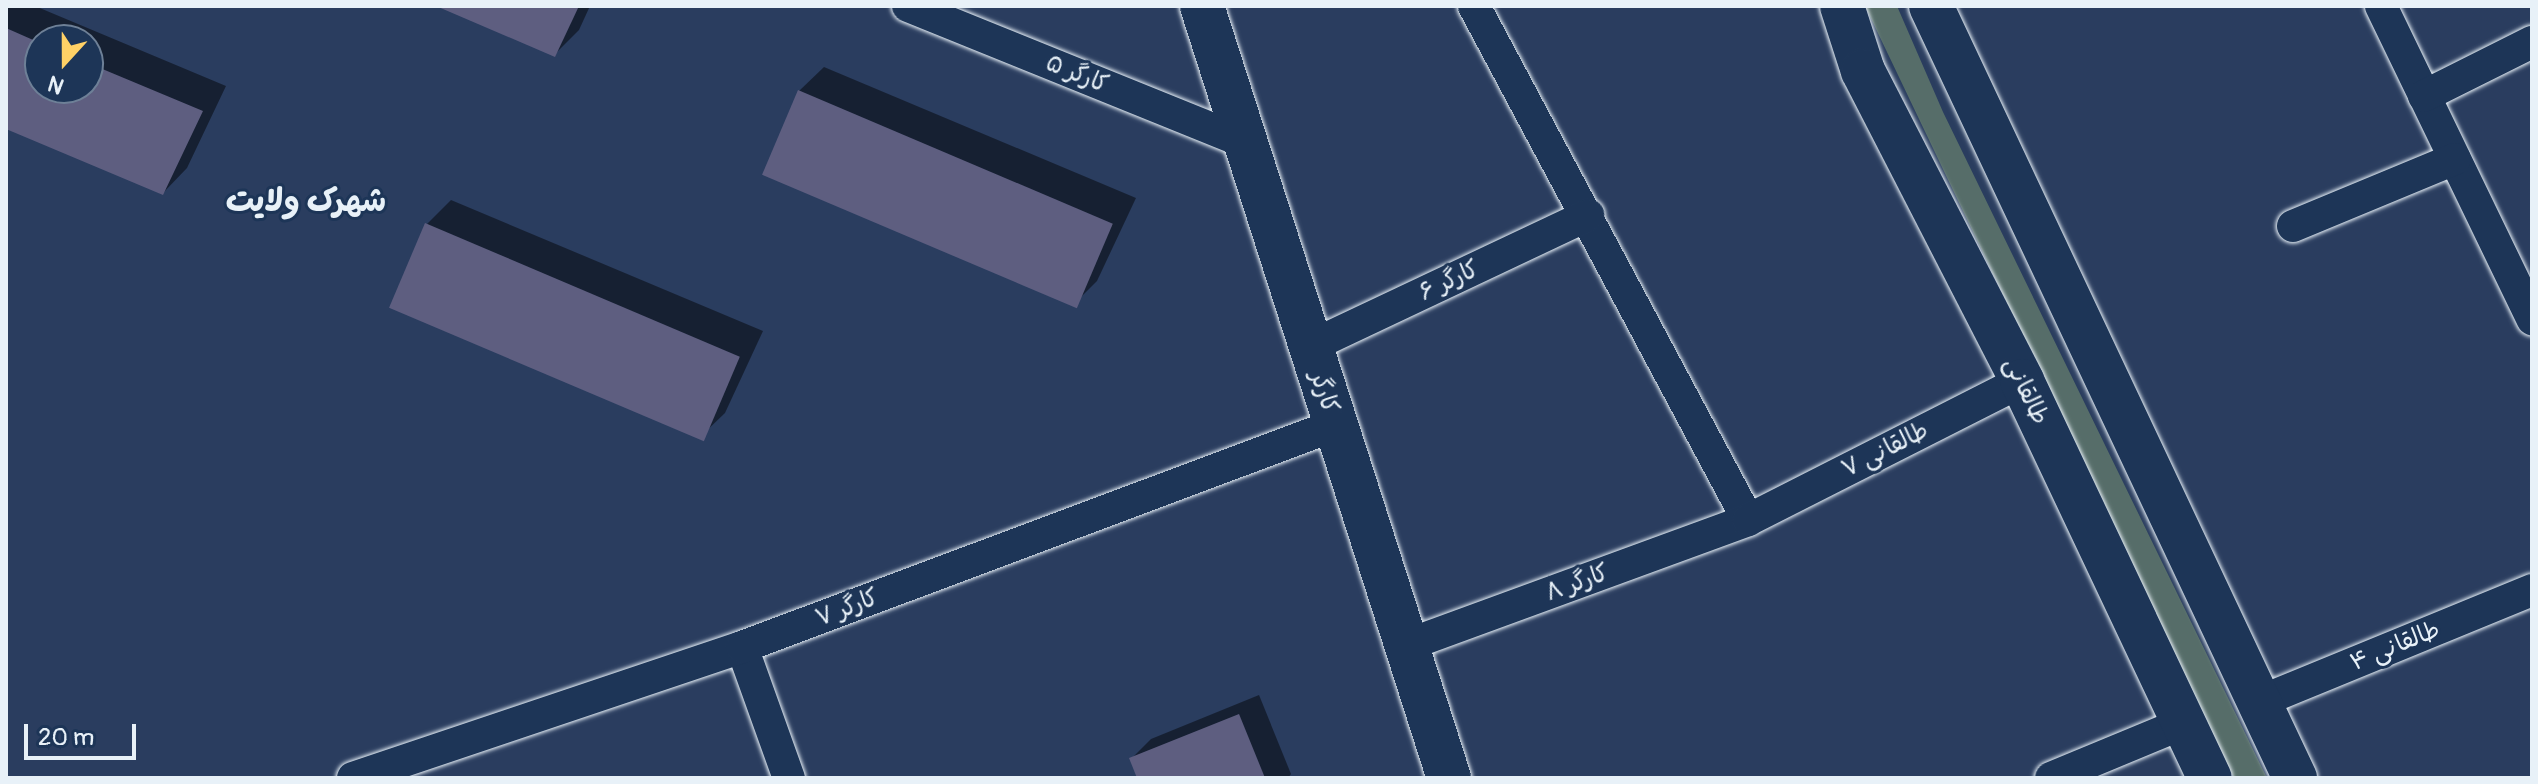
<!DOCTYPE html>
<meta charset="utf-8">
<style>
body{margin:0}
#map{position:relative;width:2538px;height:784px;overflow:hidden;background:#2a3d5f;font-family:Pangolin,"Playpen Sans Arabic",sans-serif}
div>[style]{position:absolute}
.green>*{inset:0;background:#566d69}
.shadow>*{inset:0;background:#0007}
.building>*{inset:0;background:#5e5e80;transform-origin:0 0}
.roads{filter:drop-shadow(0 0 2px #e8f1f8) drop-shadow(0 0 2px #e8f1f8)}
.minor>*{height:32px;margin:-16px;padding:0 16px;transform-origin:16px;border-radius:16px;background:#1d3557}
.secondary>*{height:44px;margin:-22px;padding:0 22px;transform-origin:22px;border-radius:22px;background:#1d3557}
span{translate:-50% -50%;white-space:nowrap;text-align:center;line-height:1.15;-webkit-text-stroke:6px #1d3557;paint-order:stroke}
.street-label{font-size:24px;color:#e8f1f8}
.district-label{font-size:32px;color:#e8f1f8;font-weight:700}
.frame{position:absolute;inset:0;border:8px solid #e8f1f8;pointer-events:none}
.north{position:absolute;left:24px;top:24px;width:80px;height:80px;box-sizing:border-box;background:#1d3557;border:2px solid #6e8097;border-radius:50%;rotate:201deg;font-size:22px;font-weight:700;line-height:32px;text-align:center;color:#e8f1f8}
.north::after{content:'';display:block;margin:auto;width:28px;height:36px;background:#ffd166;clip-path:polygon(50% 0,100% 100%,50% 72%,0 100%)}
.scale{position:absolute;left:24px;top:724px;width:112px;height:36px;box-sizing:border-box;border:4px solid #e8f1f8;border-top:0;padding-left:10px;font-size:24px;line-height:28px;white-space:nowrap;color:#e8f1f8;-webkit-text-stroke:6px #1d3557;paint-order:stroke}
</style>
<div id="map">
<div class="green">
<div style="clip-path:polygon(1865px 6px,1897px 6px,1943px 112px,2267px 778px,2234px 778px)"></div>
</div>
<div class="shadow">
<div style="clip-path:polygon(evenodd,6px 6px,35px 6px,226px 86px,187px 168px,163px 193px,6px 126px,6px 6px,40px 40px,88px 40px,88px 88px,40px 88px,40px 40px)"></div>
<div style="clip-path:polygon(441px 6px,590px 6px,579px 30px,555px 54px)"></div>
<div style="clip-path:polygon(824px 67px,1136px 198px,1097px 281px,1073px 305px,799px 91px)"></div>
<div style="clip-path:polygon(451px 200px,763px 331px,725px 413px,700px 437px,427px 224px)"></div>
<div style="clip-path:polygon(1259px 695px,1291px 774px,1288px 778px,1139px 778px,1131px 759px,1151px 739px)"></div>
</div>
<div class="building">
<div style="clip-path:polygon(436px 6px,579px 6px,555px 57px)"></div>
<div style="clip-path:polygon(6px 28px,40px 43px,40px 88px,88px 88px,88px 63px,203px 111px,163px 195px,6px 129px)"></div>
<div style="left:798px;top:90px;width:342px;height:92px;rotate:23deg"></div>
<div style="left:425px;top:223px;width:342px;height:92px;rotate:23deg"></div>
<div style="clip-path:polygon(1239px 714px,1265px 778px,1137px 778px,1129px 758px)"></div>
</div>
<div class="roads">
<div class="minor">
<div style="left:908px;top:6px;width:366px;rotate:22deg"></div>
<div style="left:1474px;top:6px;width:582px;rotate:61.94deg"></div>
<div style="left:2381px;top:6px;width:348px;rotate:64.2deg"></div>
<div style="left:2424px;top:96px;width:121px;rotate:-26.6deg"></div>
<div style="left:2293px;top:226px;width:175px;rotate:-22.5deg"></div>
<div style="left:1309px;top:347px;width:309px;rotate:-25.3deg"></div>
<div style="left:1407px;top:645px;width:363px;rotate:-20.1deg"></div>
<div style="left:1748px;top:520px;width:307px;rotate:-26.9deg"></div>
<div style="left:742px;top:647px;width:139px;rotate:70.3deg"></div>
<div style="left:2259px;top:702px;width:295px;rotate:-22.3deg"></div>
<div style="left:353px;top:778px;width:410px;rotate:-18.6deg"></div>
<div style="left:742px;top:647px;width:633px;rotate:-20.52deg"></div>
<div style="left:2051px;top:778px;width:144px;rotate:-22.5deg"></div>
</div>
<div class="secondary">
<div style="left:1202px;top:6px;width:811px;rotate:72.26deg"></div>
<div style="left:1842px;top:6px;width:68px;rotate:72.1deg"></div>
<div style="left:1863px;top:71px;width:348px;rotate:62.8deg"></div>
<div style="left:2022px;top:381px;width:439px;rotate:64.7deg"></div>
<div style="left:1931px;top:6px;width:854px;rotate:64.76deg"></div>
</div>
</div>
<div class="street-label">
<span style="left:1077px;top:74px;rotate:22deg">کارگر ۵</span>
<span style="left:1449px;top:281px;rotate:-25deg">کارگر ۶</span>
<span style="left:2026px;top:391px;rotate:64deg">طالقانی</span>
<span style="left:1324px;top:392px;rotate:71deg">کارگر</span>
<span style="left:1885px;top:450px;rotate:-27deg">طالقانی ۷</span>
<span style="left:1577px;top:583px;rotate:-20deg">کارگر ۸</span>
<span style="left:847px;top:608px;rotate:-21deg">کارگر ۷</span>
<span style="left:2395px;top:646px;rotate:-22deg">طالقانی ۴</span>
</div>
<div class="district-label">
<span style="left:306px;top:201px">شهرک ولایت</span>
</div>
<div class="frame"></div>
<div class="north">N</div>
<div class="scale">20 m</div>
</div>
